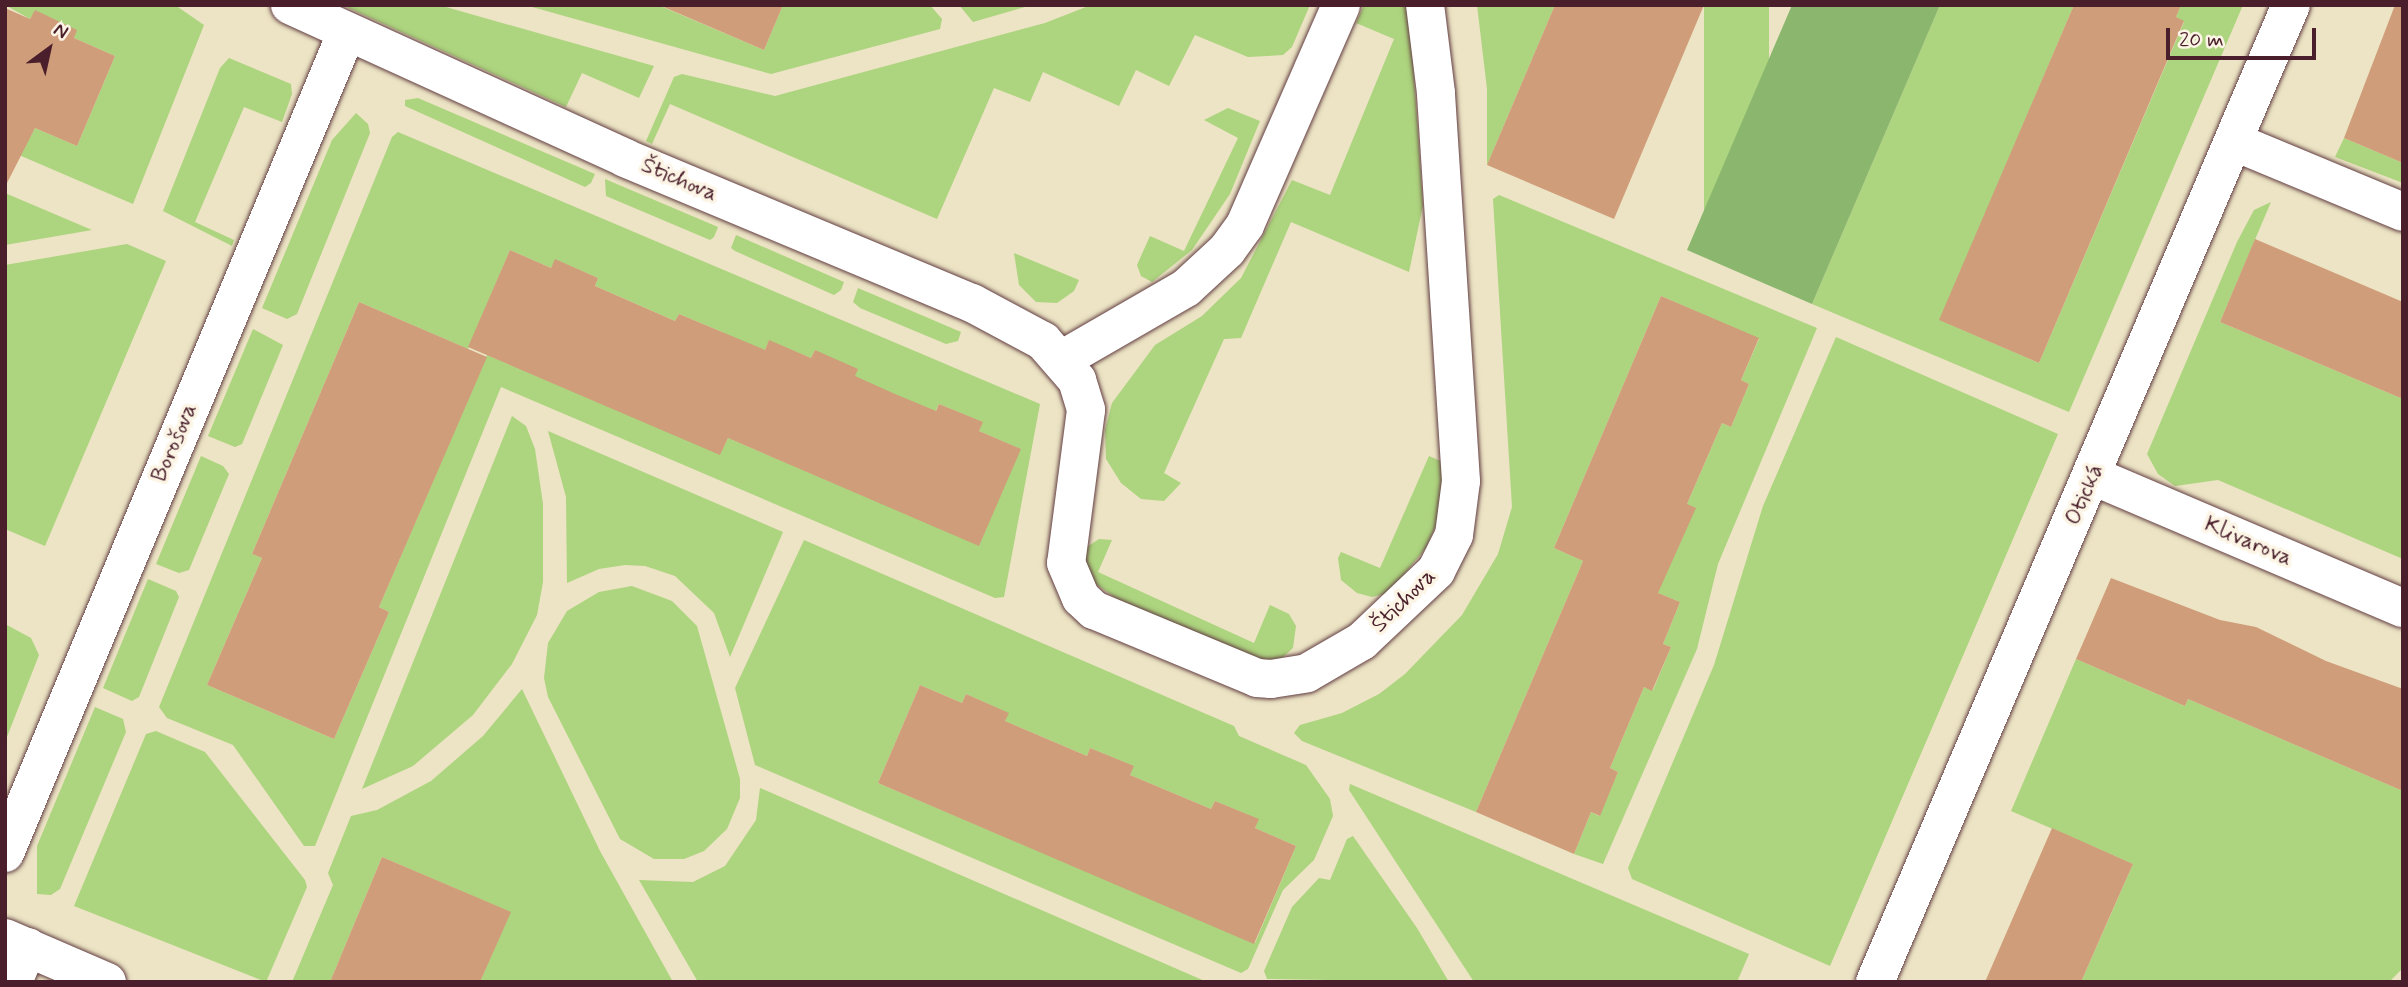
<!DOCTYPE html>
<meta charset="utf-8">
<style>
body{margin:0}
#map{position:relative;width:2408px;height:987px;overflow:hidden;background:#ece4c4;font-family:Mynerve,sans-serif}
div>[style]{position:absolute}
.green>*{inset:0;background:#add47e;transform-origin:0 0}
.forest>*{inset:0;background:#8ab66d}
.building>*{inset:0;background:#cf9d7a}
.roads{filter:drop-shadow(0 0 2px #623d42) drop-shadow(0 0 2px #623d42)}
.minor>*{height:38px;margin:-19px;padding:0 19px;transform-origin:19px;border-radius:19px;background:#fff}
span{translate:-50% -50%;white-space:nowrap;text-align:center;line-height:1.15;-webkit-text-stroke:7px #fcf5e5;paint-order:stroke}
.street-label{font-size:23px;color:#4a1f2b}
.frame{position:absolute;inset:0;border:7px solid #4a1f2b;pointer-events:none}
.north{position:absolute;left:14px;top:14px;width:70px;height:70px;-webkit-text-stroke:5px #fcf5e5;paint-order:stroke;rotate:33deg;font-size:19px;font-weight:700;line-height:28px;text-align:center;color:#4a1f2b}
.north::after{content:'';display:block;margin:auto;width:24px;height:32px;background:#4a1f2b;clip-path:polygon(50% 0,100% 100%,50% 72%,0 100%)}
.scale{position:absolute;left:2166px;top:28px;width:150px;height:32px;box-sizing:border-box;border:4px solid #4a1f2b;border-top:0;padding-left:9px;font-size:21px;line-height:24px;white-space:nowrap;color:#4a1f2b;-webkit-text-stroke:5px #fcf5e5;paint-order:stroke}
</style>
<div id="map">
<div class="green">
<div style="clip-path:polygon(5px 5px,175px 5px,204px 25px,133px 204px,5px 149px,30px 137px,35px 128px,77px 146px,115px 56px,74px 38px,76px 30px,35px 11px,30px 19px)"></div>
<div style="clip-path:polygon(342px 5px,439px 5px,654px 66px,639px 98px,582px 73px,566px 107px)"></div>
<div style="clip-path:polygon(525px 5px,658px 5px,764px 50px,783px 5px,930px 5px,942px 19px,940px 29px,771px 74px)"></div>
<div style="clip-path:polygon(959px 5px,1032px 5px,973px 22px)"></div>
<div style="clip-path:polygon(1091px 5px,1310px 5px,1292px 47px,1283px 55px,1248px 57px,1195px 35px,1169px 86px,1136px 70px,1119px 106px,1043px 72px,1030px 102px,994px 88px,937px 219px,670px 104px,652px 144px,646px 141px,674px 77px,682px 74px,775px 96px,1045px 23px)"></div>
<div style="clip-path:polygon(1364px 5px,1409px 5px,1423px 205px,1409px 272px,1291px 222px,1241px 338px,1224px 339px,1164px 473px,1181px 483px,1164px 501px,1141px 499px,1121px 483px,1106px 459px,1105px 430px,1112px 403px,1155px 345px,1202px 316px,1241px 278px,1292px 180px,1330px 195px,1394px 39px,1356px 23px)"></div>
<div style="clip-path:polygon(1477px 5px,1555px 5px,1487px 165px,1487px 89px)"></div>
<div style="left:1704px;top:5px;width:65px;height:232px"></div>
<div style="clip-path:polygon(1940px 5px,2074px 5px,1940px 320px,2039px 363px,2184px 22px,2176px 17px,2181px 5px,2243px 5px,2069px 412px,1812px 304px)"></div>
<div style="clip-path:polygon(229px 58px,291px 84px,292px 94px,282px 122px,244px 107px,195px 222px,234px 240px,232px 246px,163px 211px,220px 68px)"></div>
<div style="clip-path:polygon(418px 98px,595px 174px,591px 183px,585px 187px,405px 106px,405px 100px)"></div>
<div style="clip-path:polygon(1228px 108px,1260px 121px,1230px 194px,1192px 250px,1152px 282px,1141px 276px,1137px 265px,1150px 236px,1184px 251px,1238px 138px,1204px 120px)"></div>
<div style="clip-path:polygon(356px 113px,368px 124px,370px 133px,297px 314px,287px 319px,262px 308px,332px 140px)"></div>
<div style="clip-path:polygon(evenodd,398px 132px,1040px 404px,1004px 597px,995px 598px,501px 387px,315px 846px,304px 846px,233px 745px,167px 718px,159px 707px,392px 137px,398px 132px,510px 250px,551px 268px,556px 260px,598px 278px,595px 286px,675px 321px,679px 314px,722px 332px,761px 358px,769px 341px,811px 358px,815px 350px,854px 378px,935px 412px,939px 404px,982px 422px,979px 431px,1020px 449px,979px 545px,728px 438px,720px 454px,487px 355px,379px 607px,389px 612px,334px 739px,207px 685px,262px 558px,252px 554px,359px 302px,468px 349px,510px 250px)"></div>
<div style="clip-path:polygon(2344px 138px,2403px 163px,2403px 183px,2335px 157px)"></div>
<div style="clip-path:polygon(605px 179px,718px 227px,714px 237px,710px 240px,606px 196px)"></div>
<div style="clip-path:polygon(5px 193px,92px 230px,5px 245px)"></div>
<div style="clip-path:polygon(1499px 195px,1817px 328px,1718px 564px,1697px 649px,1603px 864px,1574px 854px,1591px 812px,1599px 816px,1618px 772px,1610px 768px,1644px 687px,1653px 690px,1671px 647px,1663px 644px,1680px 602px,1650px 590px,1722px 423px,1731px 427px,1749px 384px,1741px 380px,1759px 339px,1661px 296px,1554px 548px,1583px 561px,1476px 812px,1302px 741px,1294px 733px,1300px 725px,1342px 713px,1379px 694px,1405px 674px,1462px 615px,1498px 554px,1512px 507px,1493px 199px)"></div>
<div style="clip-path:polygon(2271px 202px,2220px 322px,2403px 399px,2403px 559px,2218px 480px,2175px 486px,2158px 474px,2147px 454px,2237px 242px,2254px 210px)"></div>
<div style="clip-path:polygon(736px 235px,844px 282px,841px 290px,834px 295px,735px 251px,731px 248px)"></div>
<div style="clip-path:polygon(127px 244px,166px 261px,45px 546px,5px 529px,5px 265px)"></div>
<div style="clip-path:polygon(1014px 253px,1079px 280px,1074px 291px,1057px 303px,1036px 302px,1019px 285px)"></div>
<div style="clip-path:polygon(858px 288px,961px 332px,958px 341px,946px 344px,860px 308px,853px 302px)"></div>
<div style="clip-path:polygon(253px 329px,283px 345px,242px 444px,235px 447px,208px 436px)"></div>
<div style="clip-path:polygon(1836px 337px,2058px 434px,1830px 966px,1632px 879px,1628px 868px,1714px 665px,1763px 506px)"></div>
<div style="clip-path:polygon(512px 416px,526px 426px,535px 449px,543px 504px,543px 582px,537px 615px,512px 664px,473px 715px,413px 766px,362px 789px)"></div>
<div style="clip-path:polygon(548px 431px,783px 532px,730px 657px,714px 613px,675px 576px,645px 566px,625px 565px,599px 569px,567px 583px,566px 497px)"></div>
<div style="clip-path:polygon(201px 456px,223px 466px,229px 474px,189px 570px,179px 573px,156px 564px)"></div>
<div style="clip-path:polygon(1429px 456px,1443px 462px,1443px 482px,1436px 525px,1426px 548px,1388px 593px,1372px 597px,1357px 593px,1341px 580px,1338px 558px,1341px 552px,1380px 568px)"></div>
<div style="clip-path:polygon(1099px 539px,1112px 540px,1098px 572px,1254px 643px,1270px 605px,1289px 614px,1296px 626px,1293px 648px,1281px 659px,1265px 662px,1117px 599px,1093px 582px,1082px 550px)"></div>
<div style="clip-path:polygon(evenodd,804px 540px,1234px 726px,1239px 736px,1306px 765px,1330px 799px,1333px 816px,1314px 860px,1283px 890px,1248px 969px,1241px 973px,755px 765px,735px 688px,804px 540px,920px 685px,962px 703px,966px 694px,1008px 713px,1005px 721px,1087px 756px,1090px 748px,1133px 766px,1130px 775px,1211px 809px,1215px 801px,1258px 819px,1255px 828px,1296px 846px,1255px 943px,878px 783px,920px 685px)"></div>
<div style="clip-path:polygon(148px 579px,176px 591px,179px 597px,139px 697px,132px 701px,103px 688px)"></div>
<div style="clip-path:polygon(632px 586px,672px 601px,697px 626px,740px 779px,740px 798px,727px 829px,704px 851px,684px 859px,654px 859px,620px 839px,548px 697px,544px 678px,548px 643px,567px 611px,599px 592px)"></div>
<div style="clip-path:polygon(5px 624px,31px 638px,39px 655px,5px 742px)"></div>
<div style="clip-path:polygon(2076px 659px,2185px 706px,2188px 699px,2403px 791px,2403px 968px,2389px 982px,2081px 982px,2133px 864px,2011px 811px)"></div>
<div style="clip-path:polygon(522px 689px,600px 851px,673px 982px,480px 982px,510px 912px,382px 857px,330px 982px,292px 982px,333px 885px,328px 873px,351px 816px,377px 810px,431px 781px,483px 736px)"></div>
<div style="clip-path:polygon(95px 707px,123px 719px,126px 732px,60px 889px,51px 895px,37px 894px,37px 846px)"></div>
<div style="clip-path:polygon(156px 731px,205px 752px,305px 880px,307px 887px,266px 982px,74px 906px,146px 734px)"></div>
<div style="clip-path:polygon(1350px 784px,1749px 954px,1737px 982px,1474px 982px,1349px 790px)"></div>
<div style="clip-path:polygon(760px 788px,1207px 982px,698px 982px,639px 880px,693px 882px,725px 866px,756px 820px)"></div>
<div style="clip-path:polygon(1353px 836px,1417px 928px,1449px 982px,1267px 979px,1264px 971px,1292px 907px,1319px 878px,1330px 880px,1347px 839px)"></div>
</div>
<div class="forest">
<div style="clip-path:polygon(1792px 5px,1940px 5px,1812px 304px,1687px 250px)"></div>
</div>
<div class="building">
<div style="clip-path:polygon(659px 5px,783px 5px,764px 50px)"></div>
<div style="clip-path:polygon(1555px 5px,1704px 5px,1614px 219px,1487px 165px)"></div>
<div style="clip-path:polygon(2074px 5px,2181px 5px,2176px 17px,2184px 21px,2039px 363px,1939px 320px)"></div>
<div style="clip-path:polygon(2395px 5px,2403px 5px,2403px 163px,2344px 138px)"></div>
<div style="clip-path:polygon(5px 8px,30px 19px,35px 10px,77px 30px,74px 38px,115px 56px,77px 146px,35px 128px,5px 187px)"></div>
<div style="clip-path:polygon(2255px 239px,2403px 302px,2403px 399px,2220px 322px)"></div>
<div style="clip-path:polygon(510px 250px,551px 268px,555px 259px,598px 278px,595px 286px,675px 321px,679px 314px,765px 350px,769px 340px,811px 358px,815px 350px,858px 369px,855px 376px,895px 394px,936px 411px,939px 404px,983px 422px,979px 431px,1021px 449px,979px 546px,728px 438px,720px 455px,468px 347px)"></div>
<div style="clip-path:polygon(1661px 296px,1759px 338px,1741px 380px,1749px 384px,1731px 427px,1722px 423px,1687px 504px,1696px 508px,1658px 593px,1680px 602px,1663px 644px,1671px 647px,1652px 691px,1644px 687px,1610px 768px,1618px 772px,1600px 816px,1591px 812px,1574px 854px,1476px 812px,1583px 561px,1554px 548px)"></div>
<div style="clip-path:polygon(359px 302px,487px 357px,379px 607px,389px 612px,334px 739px,207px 685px,262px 558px,252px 554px)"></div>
<div style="clip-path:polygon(2111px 578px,2220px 620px,2256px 627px,2326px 661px,2403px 689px,2403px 791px,2188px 699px,2185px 706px,2076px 659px)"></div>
<div style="clip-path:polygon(920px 685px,962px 703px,966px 694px,1009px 713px,1005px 721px,1087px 756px,1090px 748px,1134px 766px,1130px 775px,1211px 809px,1215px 801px,1259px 819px,1255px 828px,1296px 846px,1254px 944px,878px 783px)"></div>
<div style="clip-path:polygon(2052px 828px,2133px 864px,2109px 918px,2081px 982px,1985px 982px)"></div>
<div style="clip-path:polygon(382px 857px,511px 912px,480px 982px,330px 982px)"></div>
</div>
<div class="roads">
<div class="minor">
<div style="left:290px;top:5px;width:368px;rotate:24.5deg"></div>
<div style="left:625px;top:158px;width:376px;rotate:22.7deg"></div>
<div style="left:972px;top:303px;width:81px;rotate:28.2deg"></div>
<div style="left:1043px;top:341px;width:52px;rotate:48.9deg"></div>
<div style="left:1077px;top:380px;width:31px;rotate:73deg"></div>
<div style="left:1086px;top:410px;width:154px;rotate:97.4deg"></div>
<div style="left:1066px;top:563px;width:38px;rotate:67deg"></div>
<div style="left:1081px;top:598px;width:18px;rotate:43deg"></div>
<div style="left:1094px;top:610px;width:177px;rotate:22.6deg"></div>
<div style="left:1257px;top:678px;width:14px;rotate:4deg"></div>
<div style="left:1271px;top:679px;width:36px;rotate:-9deg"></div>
<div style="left:1307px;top:673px;width:64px;rotate:-30.2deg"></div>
<div style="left:1362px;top:641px;width:102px;rotate:-43.4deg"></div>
<div style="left:1436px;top:571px;width:40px;rotate:-63.4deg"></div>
<div style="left:1454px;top:535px;width:54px;rotate:-82.6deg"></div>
<div style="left:1461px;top:481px;width:389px;rotate:-93.7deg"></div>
<div style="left:1436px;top:93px;width:89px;rotate:-97.1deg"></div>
<div style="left:2235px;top:142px;width:182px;rotate:22.6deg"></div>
<div style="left:1063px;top:359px;width:142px;rotate:-30deg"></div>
<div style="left:1186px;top:288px;width:56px;rotate:-42.8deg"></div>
<div style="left:1227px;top:250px;width:31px;rotate:-54deg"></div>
<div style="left:1245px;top:225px;width:240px;rotate:-66.4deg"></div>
<div style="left:2093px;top:476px;width:337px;rotate:23.1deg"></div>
<div style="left:5px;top:853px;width:887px;rotate:-67.4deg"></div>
<div style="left:5px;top:938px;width:111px;rotate:23.3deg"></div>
<div style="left:13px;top:982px;width:38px;rotate:-67deg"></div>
<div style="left:1875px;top:982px;width:1062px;rotate:-66.94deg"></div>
</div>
</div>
<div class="street-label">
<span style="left:679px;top:180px;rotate:23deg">Štichova</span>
<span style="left:175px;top:443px;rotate:-67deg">Borošova</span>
<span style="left:2085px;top:495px;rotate:-67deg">Otická</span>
<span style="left:2248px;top:542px;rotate:23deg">Klivarova</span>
<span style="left:1404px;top:601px;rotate:-45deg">Štichova</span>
</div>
<div class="frame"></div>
<div class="north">N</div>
<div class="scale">20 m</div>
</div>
